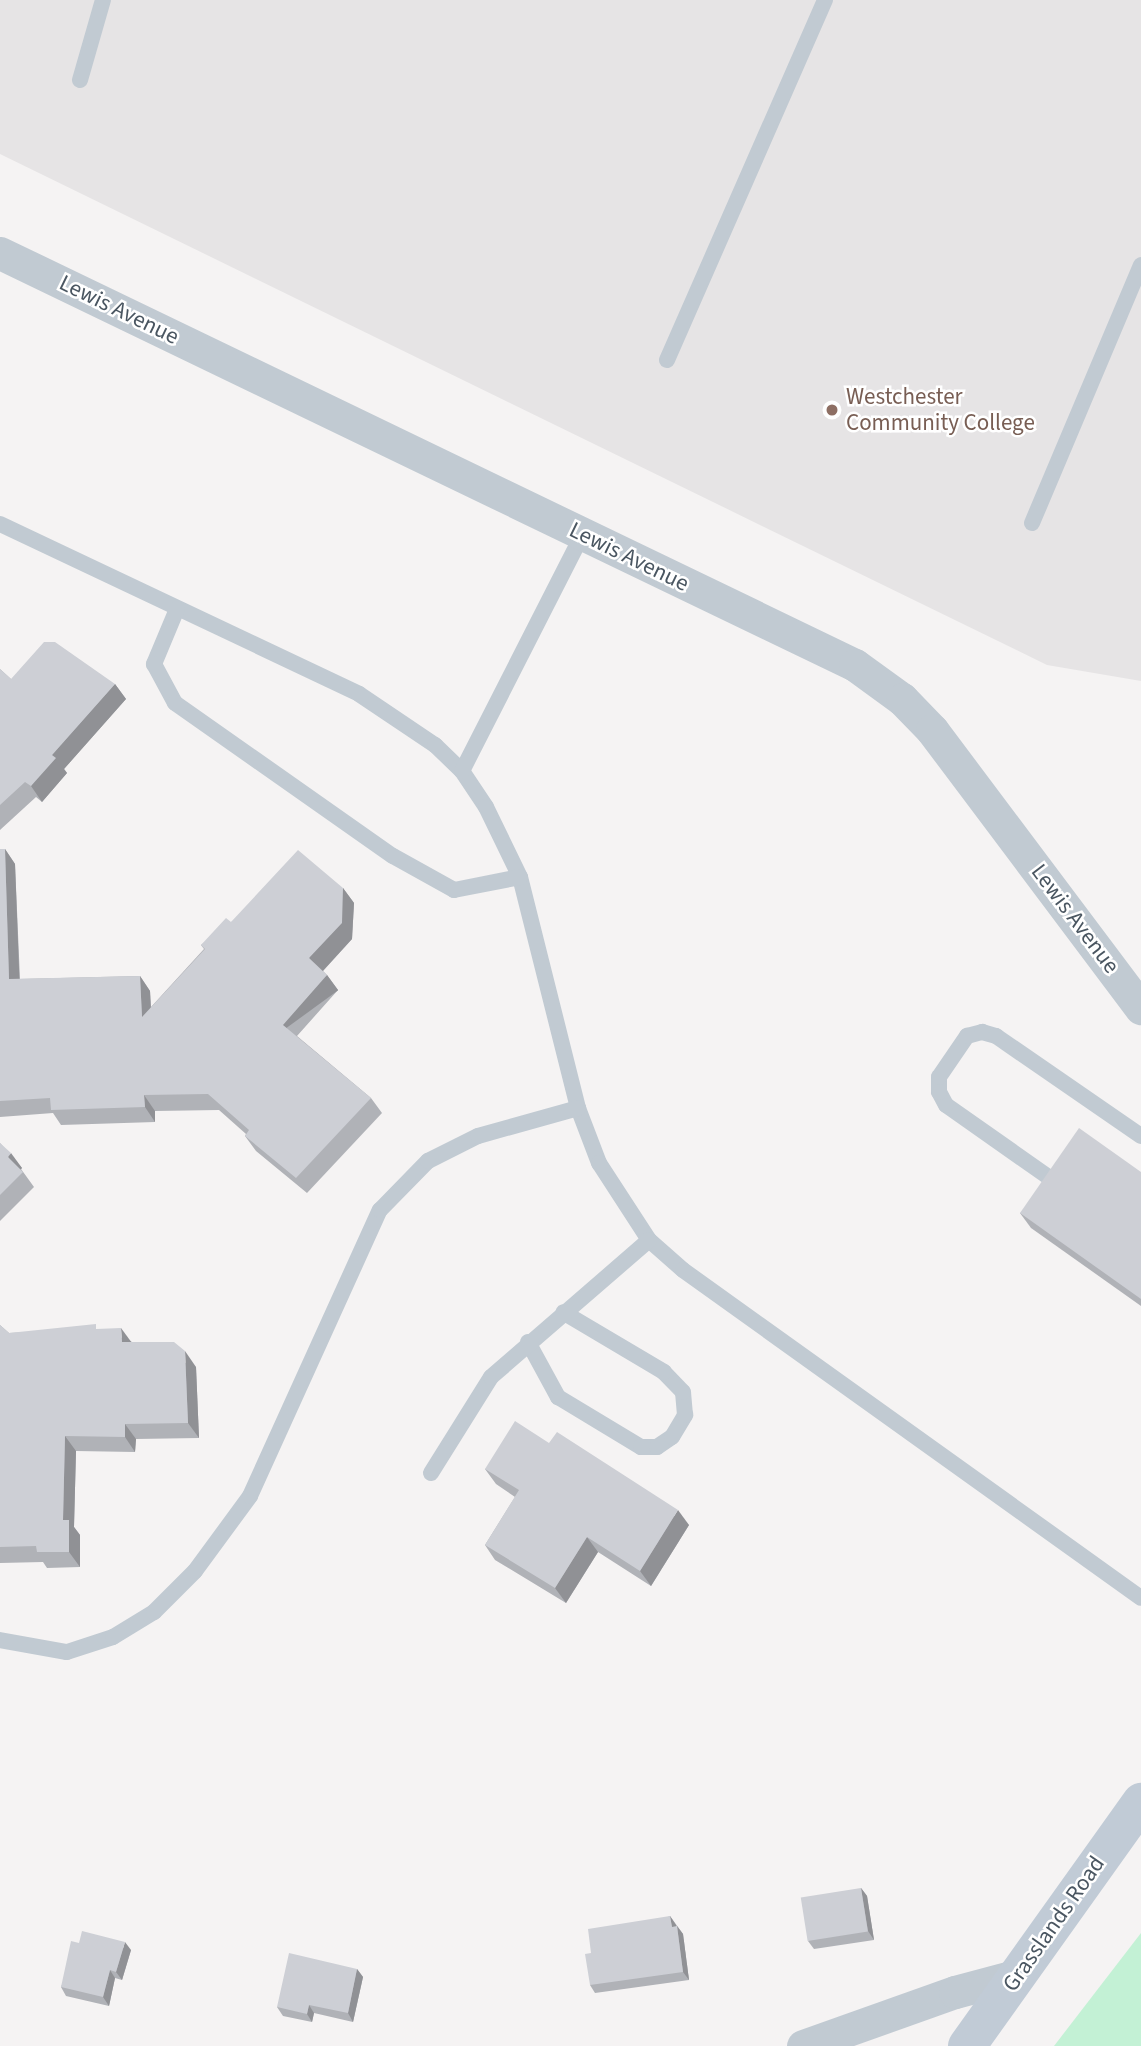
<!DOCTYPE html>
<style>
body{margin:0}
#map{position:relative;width:1141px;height:2046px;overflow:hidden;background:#f5f3f3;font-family:"Source Sans 3",sans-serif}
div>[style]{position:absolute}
.education>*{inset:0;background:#e6e4e5}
.green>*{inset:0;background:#c3f1d5}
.service>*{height:16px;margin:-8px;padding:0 8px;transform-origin:8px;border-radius:8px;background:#c1cad2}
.minor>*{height:33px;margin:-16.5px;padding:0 16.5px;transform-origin:16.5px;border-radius:16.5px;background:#c1cad2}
.secondary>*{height:38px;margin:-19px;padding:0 19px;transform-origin:19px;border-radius:19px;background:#c1cbd6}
.wall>*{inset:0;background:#b0b2b7}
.shaded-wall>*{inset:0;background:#909195;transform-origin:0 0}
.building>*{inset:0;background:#cdcfd5;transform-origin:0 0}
.dots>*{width:19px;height:19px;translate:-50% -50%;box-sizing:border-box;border:4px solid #fff;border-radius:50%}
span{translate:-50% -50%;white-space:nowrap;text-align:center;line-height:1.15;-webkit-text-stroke:5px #fff;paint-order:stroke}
.street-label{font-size:23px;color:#4a5661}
.education-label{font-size:23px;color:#785e54}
.left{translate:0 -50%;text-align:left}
</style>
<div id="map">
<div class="education">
<div style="clip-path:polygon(0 0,1141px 0,1141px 681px,1047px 665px,0 154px)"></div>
</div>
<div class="green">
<div style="clip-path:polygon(1141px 1933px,1141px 2046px,1054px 2046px)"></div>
</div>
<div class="service">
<div style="left:80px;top:80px;width:83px;rotate:-74deg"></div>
<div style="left:667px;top:360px;width:393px;rotate:-66.3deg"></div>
<div style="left:1032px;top:523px;width:280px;rotate:-67.1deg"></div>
<div style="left:0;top:524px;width:397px;rotate:25.3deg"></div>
<div style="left:359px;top:694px;width:92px;rotate:33.9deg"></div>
<div style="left:435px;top:745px;width:37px;rotate:44deg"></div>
<div style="left:462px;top:771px;width:43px;rotate:56.3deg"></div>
<div style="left:486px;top:807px;width:78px;rotate:64.1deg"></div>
<div style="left:520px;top:877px;width:238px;rotate:75.9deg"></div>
<div style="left:578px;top:1108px;width:59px;rotate:69.1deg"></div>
<div style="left:599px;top:1163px;width:92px;rotate:57deg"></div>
<div style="left:649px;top:1240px;width:45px;rotate:41.4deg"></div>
<div style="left:683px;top:1270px;width:563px;rotate:35.61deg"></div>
<div style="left:177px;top:609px;width:60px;rotate:112.7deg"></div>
<div style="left:154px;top:664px;width:44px;rotate:61.7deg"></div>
<div style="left:175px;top:703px;width:266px;rotate:35.1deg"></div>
<div style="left:393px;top:856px;width:70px;rotate:29.1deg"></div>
<div style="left:454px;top:890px;width:67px;rotate:-11.1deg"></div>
<div style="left:462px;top:771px;width:266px;rotate:-63deg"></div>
<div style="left:1047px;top:1176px;width:123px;rotate:-144.9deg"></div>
<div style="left:946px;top:1105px;width:15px;rotate:-118deg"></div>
<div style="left:939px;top:1092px;width:15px;rotate:-90deg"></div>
<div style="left:939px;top:1077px;width:50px;rotate:-55.7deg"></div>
<div style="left:967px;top:1036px;width:16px;rotate:-15deg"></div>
<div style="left:982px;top:1032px;width:15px;rotate:16deg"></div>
<div style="left:996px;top:1036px;width:176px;rotate:34.6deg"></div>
<div style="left:528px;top:1342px;width:63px;rotate:61.4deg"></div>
<div style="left:558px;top:1397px;width:97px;rotate:31.1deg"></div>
<div style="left:641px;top:1447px;width:16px"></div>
<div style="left:657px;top:1447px;width:18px;rotate:-34deg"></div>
<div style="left:672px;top:1437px;width:26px;rotate:-59deg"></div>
<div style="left:685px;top:1415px;width:23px;rotate:-95deg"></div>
<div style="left:683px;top:1392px;width:28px;rotate:-134deg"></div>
<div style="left:664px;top:1372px;width:117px;rotate:-149.3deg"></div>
<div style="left:431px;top:1473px;width:113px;rotate:-58deg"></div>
<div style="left:491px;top:1377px;width:209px;rotate:-40.9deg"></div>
<div style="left:0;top:1640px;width:68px;rotate:10.2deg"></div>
<div style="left:67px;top:1652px;width:48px;rotate:-18.1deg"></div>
<div style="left:113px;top:1637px;width:48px;rotate:-31.4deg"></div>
<div style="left:154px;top:1612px;width:58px;rotate:-45deg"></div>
<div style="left:195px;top:1571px;width:93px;rotate:-53.7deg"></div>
<div style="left:250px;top:1496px;width:314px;rotate:-65.6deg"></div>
<div style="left:380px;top:1210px;width:69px;rotate:-45.6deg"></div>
<div style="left:428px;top:1161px;width:56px;rotate:-26.6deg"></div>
<div style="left:478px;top:1136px;width:104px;rotate:-15.6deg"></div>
</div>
<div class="minor">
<div style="left:0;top:253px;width:949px;rotate:25.73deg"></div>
<div style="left:855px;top:665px;width:58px;rotate:35.9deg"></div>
<div style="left:902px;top:699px;width:43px;rotate:45.9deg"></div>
<div style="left:932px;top:730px;width:348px;rotate:53.1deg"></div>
<div style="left:803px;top:2046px;width:161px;rotate:-19.6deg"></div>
<div style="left:955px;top:1992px;width:65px;rotate:-15.1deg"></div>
</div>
<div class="secondary">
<div style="left:967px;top:2046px;width:300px;rotate:-54.5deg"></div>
</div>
<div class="wall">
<div style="clip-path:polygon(0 669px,11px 679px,115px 684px,126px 699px,64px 769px,67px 773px,42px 802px,36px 797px,0 830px)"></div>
<div style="clip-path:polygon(0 849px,5px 849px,15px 864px,20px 979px,140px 976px,150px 991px,151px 1007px,204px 949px,201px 945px,231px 922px,343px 888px,354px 903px,352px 939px,323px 971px,327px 975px,338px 990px,297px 1036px,371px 1098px,382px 1113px,307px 1193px,256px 1151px,245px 1136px,246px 1134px,219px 1110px,155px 1111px,155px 1122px,61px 1125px,53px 1113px,0 1117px)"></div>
<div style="clip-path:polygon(0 1143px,22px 1168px,21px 1169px,34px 1187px,0 1221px)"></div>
<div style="clip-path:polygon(1141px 1172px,1141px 1306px,1031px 1228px,1020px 1213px)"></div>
<div style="clip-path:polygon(0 1325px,9px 1333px,99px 1329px,196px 1367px,199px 1438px,136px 1439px,135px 1452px,76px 1451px,74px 1527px,80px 1535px,80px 1567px,47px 1568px,43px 1562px,0 1563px)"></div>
<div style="clip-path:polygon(549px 1443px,689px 1525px,651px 1586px,598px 1552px,566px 1603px,495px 1560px,485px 1545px,515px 1497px,496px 1484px,485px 1469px)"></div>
<div style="clip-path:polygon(861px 1888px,867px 1896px,874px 1940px,814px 1949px,808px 1941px)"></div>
<div style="clip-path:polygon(670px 1916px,683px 1934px,689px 1980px,595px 1993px,590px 1985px,591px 1953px)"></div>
<div style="clip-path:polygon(79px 1943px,131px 1950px,122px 1980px,115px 1978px,109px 2006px,66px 1996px,61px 1987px)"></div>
<div style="clip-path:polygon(357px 1969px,363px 1977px,353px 2022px,314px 2013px,312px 2022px,283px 2016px,277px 2007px)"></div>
</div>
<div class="shaded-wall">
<div style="clip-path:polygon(115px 684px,126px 699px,64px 769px,67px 773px,42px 802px,31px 786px,52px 755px)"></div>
<div style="clip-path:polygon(5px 849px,15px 864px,20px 995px,9px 979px)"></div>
<div style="clip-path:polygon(343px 888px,354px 903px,352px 939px,320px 974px,309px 958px)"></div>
<div style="left:327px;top:975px;width:19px;height:67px;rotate:54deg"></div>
<div style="clip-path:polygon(140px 976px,150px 991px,152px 1032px,142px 1017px)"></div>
<div style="clip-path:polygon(144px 1095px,155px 1111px,155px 1122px,145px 1107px)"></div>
<div style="clip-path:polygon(11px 1153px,22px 1168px,18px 1172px,8px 1157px)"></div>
<div style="clip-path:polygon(121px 1328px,132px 1343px,122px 1342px)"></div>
<div style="clip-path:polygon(185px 1351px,196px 1367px,199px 1438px,188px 1423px)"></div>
<div style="clip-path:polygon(125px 1424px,136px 1439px,135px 1452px,125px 1437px)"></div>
<div style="clip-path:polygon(65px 1436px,76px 1451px,74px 1527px,80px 1535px,80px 1567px,69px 1552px,63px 1520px)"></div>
<div style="clip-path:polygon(678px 1510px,689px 1525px,651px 1586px,640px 1571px)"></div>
<div style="clip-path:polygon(587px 1537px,598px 1552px,566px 1603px,555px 1588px)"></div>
<div style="clip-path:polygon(861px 1888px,867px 1896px,874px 1940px,868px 1931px)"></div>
<div style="clip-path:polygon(670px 1916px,676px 1925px,677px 1935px,672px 1927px)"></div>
<div style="clip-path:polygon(677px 1926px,683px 1934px,689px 1980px,683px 1972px)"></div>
<div style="clip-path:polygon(125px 1942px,131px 1950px,122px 1980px,116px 1972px)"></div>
<div style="clip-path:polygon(357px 1969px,363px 1977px,353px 2022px,348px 2013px)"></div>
<div style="clip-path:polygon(110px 1970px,115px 1978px,109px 2006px,103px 1997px)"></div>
<div style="clip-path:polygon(309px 2005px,314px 2013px,312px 2022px,307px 2014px)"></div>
</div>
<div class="building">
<div style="clip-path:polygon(44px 642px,55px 642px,115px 684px,52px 755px,56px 758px,31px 786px,25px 782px,0 805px,0 669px,11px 679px)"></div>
<div style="clip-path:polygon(0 849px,5px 849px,9px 979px,140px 976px,142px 1017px,205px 949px,201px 945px,226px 918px,231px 922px,298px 850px,343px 888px,342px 923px,309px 958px,327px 975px,283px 1025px,371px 1098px,296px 1178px,245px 1136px,249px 1130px,208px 1094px,144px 1095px,145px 1107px,51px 1110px,50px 1098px,0 1101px)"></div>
<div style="clip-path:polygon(1079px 1128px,1141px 1172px,1141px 1299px,1020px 1213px)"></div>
<div style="clip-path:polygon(0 1143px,11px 1153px,8px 1157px,23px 1172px,0 1195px)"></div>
<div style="clip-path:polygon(96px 1324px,96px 1329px,121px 1328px,122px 1342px,174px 1342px,185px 1351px,188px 1423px,125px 1424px,125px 1437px,65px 1436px,63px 1520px,69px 1520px,69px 1552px,37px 1552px,36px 1546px,0 1547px,0 1325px,9px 1333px)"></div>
<div style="clip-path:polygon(515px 1421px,549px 1443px,557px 1432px,678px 1510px,640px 1571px,587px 1537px,555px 1588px,485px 1545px,519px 1490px,485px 1469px)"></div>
<div style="left:861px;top:1888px;width:44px;height:61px;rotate:81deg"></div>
<div style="clip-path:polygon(670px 1916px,672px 1927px,677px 1926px,683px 1972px,590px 1985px,585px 1954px,591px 1953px,588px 1929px)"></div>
<div style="clip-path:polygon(82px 1931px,125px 1942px,116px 1972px,110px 1970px,103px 1997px,61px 1987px,71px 1941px,79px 1943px)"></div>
<div style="clip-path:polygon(289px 1953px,357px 1969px,348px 2013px,309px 2005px,307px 2014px,277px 2007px)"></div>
</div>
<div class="dots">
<div style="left:832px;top:410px;background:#8d6e63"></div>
</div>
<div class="street-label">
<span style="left:119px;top:310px;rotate:26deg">Lewis Avenue</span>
<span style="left:629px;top:557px;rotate:26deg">Lewis Avenue</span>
<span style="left:1075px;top:919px;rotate:53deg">Lewis Avenue</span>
<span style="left:1054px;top:1924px;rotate:-55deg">Grasslands Road</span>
</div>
<div class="education-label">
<span class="left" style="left:846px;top:410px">Westchester<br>Community College</span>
</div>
</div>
